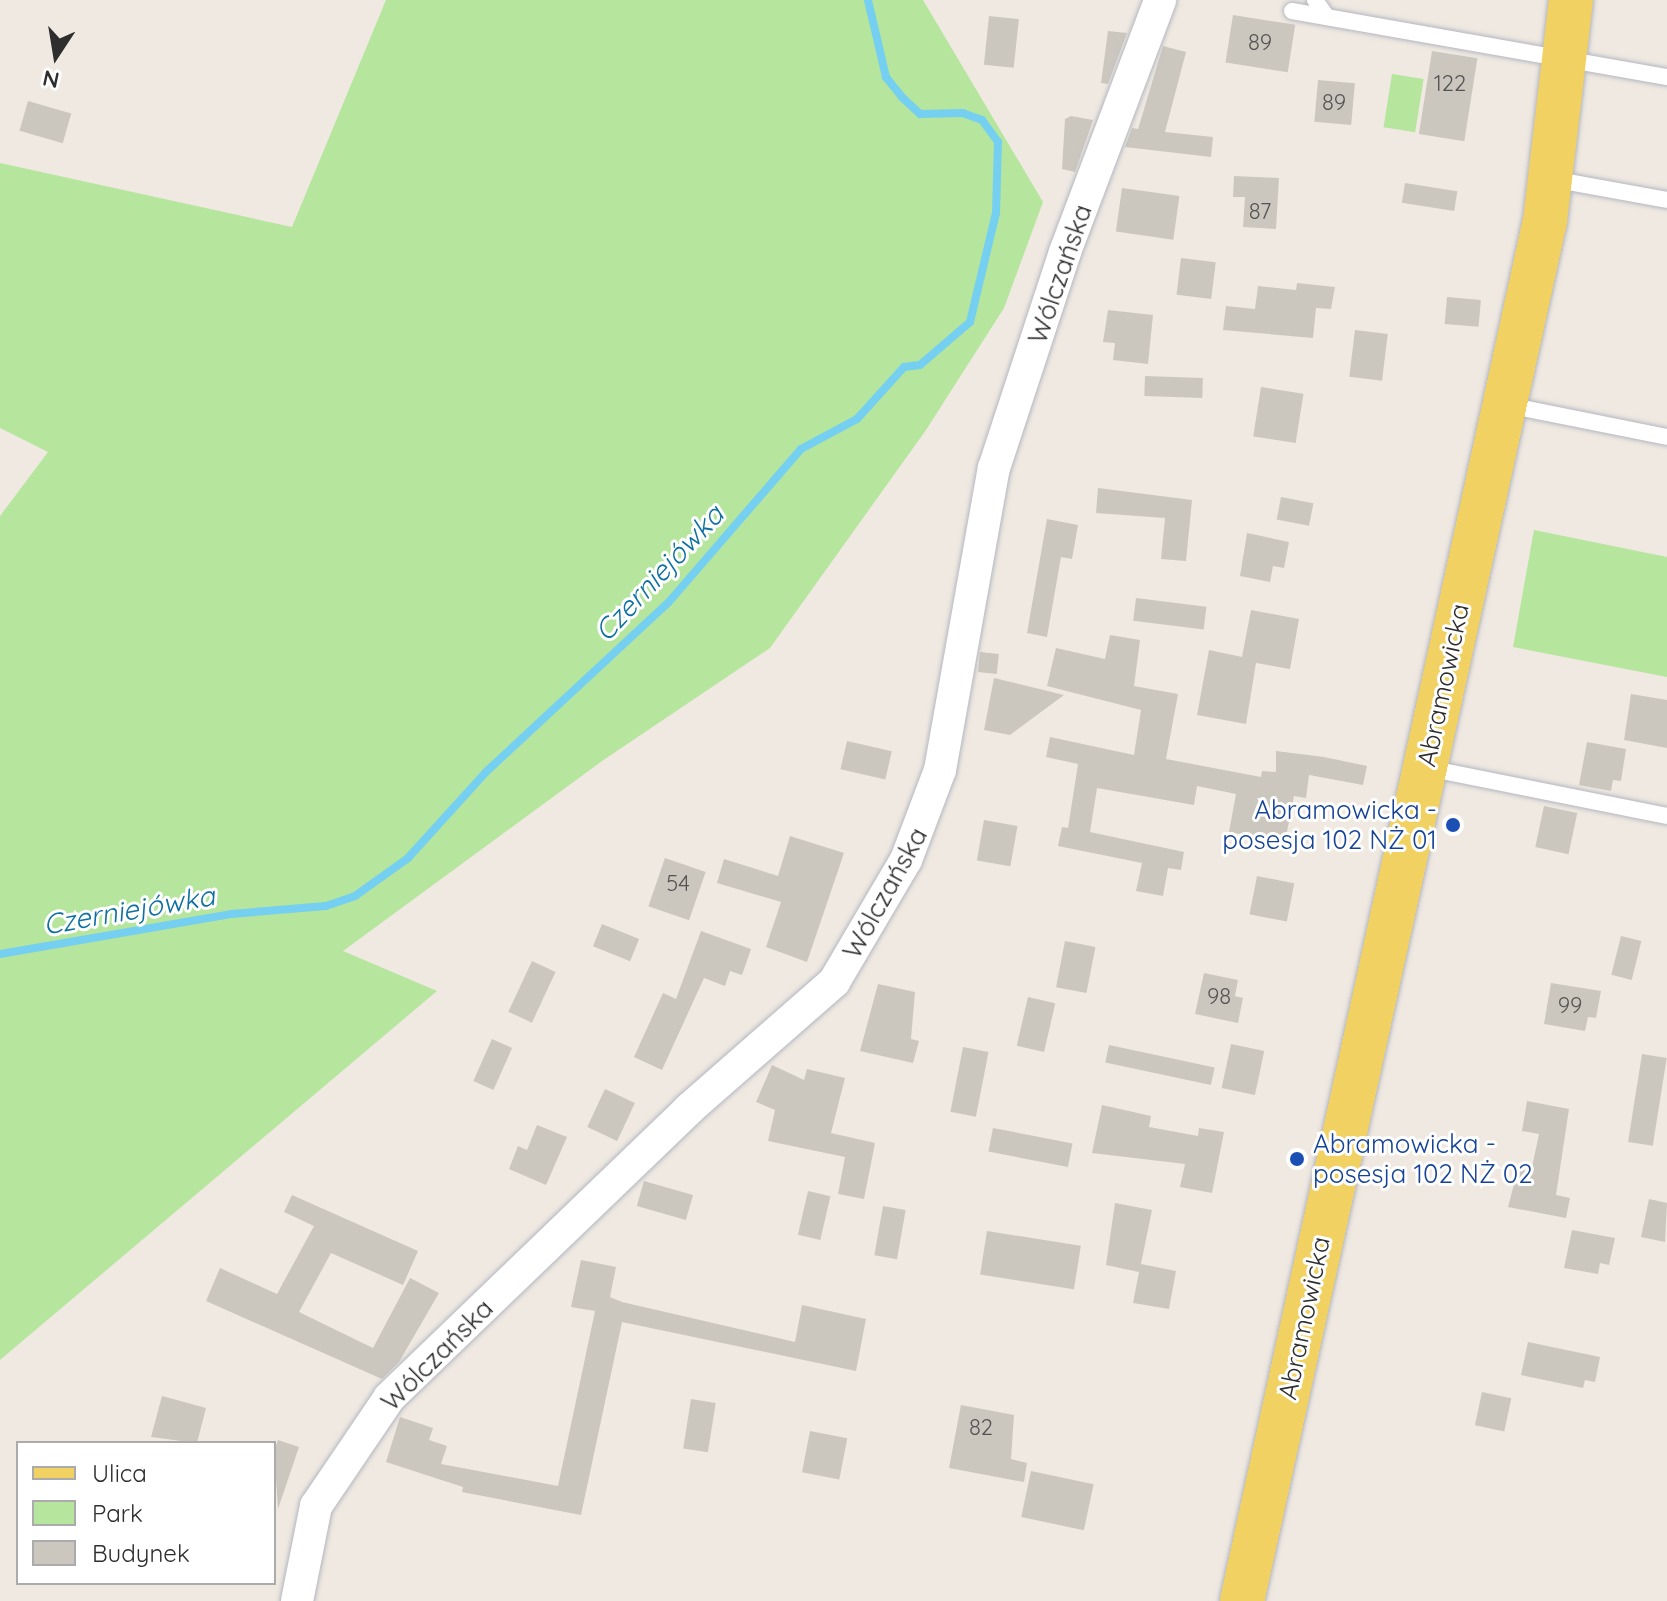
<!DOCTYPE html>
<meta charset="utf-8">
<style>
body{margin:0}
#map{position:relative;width:1667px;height:1601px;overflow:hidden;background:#efe9e1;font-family:Quicksand,sans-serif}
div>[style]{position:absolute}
.green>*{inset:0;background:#b6e59e;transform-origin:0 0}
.stream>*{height:8px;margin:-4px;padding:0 4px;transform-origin:4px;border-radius:4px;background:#75cff0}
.building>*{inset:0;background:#cbc7bf;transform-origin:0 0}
.roads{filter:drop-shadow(0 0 2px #b4b7c1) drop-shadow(0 0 2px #b4b7c1)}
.service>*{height:16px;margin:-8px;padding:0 8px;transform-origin:8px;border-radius:8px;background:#fff}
.minor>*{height:32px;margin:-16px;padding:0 16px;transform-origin:16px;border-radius:16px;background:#fff}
.primary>*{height:44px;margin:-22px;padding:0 22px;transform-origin:22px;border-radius:22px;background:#f2d163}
.dots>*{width:22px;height:22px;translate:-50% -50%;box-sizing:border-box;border:4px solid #fff;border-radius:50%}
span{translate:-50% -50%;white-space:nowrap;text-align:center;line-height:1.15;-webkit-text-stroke:6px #fff;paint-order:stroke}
.number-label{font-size:22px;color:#555452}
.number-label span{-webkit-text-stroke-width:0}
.street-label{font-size:26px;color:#2e2e2e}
.transit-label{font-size:26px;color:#164399}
.right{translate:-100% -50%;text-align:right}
.left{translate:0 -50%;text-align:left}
.water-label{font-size:28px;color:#0d6fa3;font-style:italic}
.legend{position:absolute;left:16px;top:1441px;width:260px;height:144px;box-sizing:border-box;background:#fff;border:2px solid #ababab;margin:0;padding:10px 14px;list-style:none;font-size:24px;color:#2e2e2e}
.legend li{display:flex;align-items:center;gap:16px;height:40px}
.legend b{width:40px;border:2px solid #ababab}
.north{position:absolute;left:16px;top:16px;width:80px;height:80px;-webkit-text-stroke:6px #fff;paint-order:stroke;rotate:192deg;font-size:22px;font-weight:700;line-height:32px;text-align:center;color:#2e2e2e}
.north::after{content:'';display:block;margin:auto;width:28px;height:36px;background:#2e2e2e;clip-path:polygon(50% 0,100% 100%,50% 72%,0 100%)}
</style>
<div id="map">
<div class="green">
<div style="clip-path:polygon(386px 0,923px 0,1043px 202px,1004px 308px,926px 430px,770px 648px,602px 761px,343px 951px,437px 991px,0 1360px,0 516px,48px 452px,0 428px,0 163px,292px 227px)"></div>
<div style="left:1392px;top:74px;width:32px;height:54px;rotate:9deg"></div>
<div style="clip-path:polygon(1534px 530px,1667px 557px,1667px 677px,1513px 647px)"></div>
</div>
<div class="stream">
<div style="left:0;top:954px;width:234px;rotate:-9.8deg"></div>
<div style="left:231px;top:914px;width:95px;rotate:-4.8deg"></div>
<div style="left:326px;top:906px;width:31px;rotate:-19deg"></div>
<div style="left:355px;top:896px;width:65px;rotate:-35.6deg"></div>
<div style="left:408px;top:858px;width:118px;rotate:-47.8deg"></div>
<div style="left:487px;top:771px;width:247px;rotate:-42.9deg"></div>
<div style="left:668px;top:603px;width:203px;rotate:-49.2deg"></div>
<div style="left:801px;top:449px;width:64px;rotate:-28.2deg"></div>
<div style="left:857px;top:419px;width:70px;rotate:-47.9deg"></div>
<div style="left:904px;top:367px;width:16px;rotate:-7deg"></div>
<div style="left:920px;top:365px;width:66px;rotate:-40.7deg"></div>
<div style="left:970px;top:322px;width:112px;rotate:-76.6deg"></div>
<div style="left:996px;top:213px;width:71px;rotate:-88.4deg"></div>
<div style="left:998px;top:142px;width:27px;rotate:-126deg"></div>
<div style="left:982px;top:120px;width:20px;rotate:-160deg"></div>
<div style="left:963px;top:113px;width:43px;rotate:178.7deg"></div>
<div style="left:920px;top:114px;width:25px;rotate:-137deg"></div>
<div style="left:902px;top:97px;width:26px;rotate:-129deg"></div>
<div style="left:886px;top:77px;width:79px;rotate:-103.2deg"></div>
</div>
<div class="building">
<div style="left:1233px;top:15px;width:63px;height:48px;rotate:9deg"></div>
<div style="left:989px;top:16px;width:30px;height:49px;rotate:6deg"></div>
<div style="clip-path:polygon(1108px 31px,1127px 33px,1108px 84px,1101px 83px)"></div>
<div style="clip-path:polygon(1163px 46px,1186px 52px,1165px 132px,1213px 137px,1211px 157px,1125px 147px,1132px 128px,1138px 129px)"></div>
<div style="left:1432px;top:51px;width:46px;height:84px;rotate:9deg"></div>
<div style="left:1318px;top:80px;width:37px;height:42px;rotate:5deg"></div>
<div style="left:28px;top:101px;width:45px;height:31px;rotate:16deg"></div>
<div style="clip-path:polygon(1071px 116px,1093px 120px,1075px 172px,1062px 169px,1065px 119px)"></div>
<div style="clip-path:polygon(1234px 176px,1279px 178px,1276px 229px,1243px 227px,1245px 197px,1233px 197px)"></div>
<div style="left:1405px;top:183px;width:53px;height:20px;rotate:9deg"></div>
<div style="left:1122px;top:188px;width:58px;height:44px;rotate:8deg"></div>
<div style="left:1181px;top:258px;width:35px;height:37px;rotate:7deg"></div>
<div style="clip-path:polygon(1297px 283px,1335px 287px,1331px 309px,1316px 308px,1313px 338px,1223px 330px,1226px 306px,1255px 309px,1258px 286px,1296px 290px)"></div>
<div style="left:1447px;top:297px;width:34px;height:27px;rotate:5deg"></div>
<div style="clip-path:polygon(1108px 310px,1153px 315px,1148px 364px,1113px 360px,1115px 343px,1103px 342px)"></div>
<div style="left:1355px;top:330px;width:33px;height:47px;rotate:7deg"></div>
<div style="left:1145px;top:376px;width:58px;height:20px;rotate:2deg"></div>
<div style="left:1261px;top:387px;width:43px;height:50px;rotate:9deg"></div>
<div style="clip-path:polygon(1098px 488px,1192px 500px,1186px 561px,1161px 559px,1165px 518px,1096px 513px)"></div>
<div style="left:1281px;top:497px;width:33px;height:23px;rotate:11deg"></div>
<div style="clip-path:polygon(1047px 519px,1078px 525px,1072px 559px,1061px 557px,1047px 637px,1027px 633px)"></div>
<div style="clip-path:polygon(1247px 533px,1289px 542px,1284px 568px,1273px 566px,1270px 582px,1240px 576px)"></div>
<div style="left:1136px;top:598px;width:71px;height:23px;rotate:7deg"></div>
<div style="clip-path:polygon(1251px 610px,1299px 619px,1290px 669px,1256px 663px,1246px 724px,1197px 715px,1209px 650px,1242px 657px)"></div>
<div style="clip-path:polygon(1110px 635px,1140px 640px,1134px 686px,1178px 694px,1166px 759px,1261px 777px,1262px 771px,1276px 772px,1276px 751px,1324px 757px,1367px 766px,1363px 785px,1309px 775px,1306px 798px,1294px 796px,1285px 842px,1229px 832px,1236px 794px,1197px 786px,1194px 805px,1097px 788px,1090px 832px,1184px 852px,1181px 870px,1168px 868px,1163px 896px,1136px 891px,1142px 863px,1058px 846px,1062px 827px,1068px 828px,1078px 764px,1046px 757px,1050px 737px,1134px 755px,1141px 710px,1047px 686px,1056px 648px,1105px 659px)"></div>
<div style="left:980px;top:652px;width:19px;height:20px;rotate:6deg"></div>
<div style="clip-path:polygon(994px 678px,1064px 695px,1010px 735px,984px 730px)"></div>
<div style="clip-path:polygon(1631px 694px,1667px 700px,1667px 748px,1624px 740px)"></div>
<div style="left:847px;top:741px;width:46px;height:29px;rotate:13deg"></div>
<div style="clip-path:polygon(1587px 742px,1626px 749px,1621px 781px,1613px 780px,1611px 791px,1579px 785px)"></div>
<div style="left:1544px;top:806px;width:34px;height:42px;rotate:12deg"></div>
<div style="left:984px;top:820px;width:34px;height:41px;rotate:10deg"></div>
<div style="clip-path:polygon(790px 836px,844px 853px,807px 962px,766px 947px,781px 902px,717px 883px,724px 859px,778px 876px)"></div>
<div style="left:665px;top:858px;width:43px;height:51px;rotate:19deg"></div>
<div style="left:1257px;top:876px;width:38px;height:39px;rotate:11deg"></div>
<div style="left:602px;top:924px;width:40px;height:24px;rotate:22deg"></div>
<div style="clip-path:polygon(701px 931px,751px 949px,742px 975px,730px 971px,725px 986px,704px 978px,662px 1070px,634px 1057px,663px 993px,676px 999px)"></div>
<div style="left:1621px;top:936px;width:21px;height:40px;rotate:14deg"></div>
<div style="left:1065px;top:941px;width:31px;height:47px;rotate:11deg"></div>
<div style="left:532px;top:961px;width:26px;height:56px;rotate:25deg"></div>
<div style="clip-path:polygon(1204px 973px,1238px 980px,1235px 996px,1243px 998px,1238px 1023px,1195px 1014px)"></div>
<div style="clip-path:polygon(1551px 983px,1601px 991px,1596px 1018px,1588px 1017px,1585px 1031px,1544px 1024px)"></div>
<div style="clip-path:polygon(878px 984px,915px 992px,911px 1039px,919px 1041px,913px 1063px,860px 1051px)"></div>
<div style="left:1028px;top:997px;width:28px;height:50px;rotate:13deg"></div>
<div style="left:492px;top:1039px;width:22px;height:46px;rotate:24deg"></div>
<div style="left:1231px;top:1044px;width:34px;height:45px;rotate:12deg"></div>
<div style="left:1109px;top:1045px;width:108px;height:18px;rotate:12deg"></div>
<div style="left:963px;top:1047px;width:26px;height:66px;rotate:11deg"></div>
<div style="left:1642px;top:1054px;width:25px;height:89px;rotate:9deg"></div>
<div style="clip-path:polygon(772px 1065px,804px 1080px,807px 1069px,845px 1078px,831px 1133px,875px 1143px,864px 1199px,838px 1194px,845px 1157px,768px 1141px,775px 1110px,756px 1102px)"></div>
<div style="left:605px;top:1089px;width:33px;height:42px;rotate:25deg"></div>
<div style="clip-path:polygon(1527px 1101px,1569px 1109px,1556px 1195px,1570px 1198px,1566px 1218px,1508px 1207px,1518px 1169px,1531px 1172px,1539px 1134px,1522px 1131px)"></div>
<div style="clip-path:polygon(1102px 1105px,1151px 1116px,1149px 1127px,1198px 1136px,1199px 1128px,1224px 1132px,1212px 1193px,1180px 1187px,1185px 1164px,1092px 1153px)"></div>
<div style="clip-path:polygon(537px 1125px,567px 1137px,546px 1185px,509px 1169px,518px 1146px,527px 1150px)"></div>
<div style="left:993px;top:1128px;width:81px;height:24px;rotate:11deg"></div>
<div style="left:644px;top:1181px;width:51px;height:26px;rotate:16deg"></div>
<div style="left:808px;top:1191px;width:23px;height:45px;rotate:13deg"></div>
<div style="clip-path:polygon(292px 1195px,418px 1251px,403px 1285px,331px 1253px,299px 1312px,373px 1348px,410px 1278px,439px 1293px,399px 1362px,382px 1379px,206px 1301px,220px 1268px,277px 1294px,314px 1226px,284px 1212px)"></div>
<div style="clip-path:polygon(1649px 1199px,1667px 1203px,1665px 1242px,1641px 1237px)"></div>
<div style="clip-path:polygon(1115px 1203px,1152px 1210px,1141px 1264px,1176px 1271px,1169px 1309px,1133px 1303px,1139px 1272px,1106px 1265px)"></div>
<div style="left:883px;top:1206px;width:23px;height:50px;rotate:10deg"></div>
<div style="clip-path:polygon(1572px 1230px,1615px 1238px,1609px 1265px,1600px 1263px,1598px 1274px,1564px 1268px)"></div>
<div style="left:987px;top:1231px;width:95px;height:44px;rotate:9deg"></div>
<div style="clip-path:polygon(581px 1260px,616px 1267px,610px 1297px,622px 1302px,795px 1342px,802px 1305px,866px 1319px,856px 1371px,622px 1322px,581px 1515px,462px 1492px,463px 1487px,386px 1462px,400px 1417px,433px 1428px,429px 1440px,447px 1446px,441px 1464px,558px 1486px,595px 1311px,571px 1307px)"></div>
<div style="clip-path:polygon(1528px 1342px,1600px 1357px,1595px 1382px,1585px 1380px,1583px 1388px,1521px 1375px)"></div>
<div style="left:1482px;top:1392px;width:30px;height:34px;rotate:12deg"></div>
<div style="clip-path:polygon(162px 1396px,206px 1408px,197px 1443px,151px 1437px)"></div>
<div style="left:691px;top:1399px;width:25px;height:50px;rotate:9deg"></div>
<div style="clip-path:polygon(961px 1405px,1014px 1415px,1011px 1459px,1027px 1463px,1024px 1482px,949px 1468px)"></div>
<div style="left:810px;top:1431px;width:38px;height:42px;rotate:11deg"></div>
<div style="clip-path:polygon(278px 1440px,299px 1447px,278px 1509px,274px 1452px)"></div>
<div style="left:1031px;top:1471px;width:64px;height:47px;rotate:12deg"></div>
</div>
<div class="roads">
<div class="service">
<div style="left:1315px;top:0;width:21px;rotate:55deg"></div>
<div style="left:1292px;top:11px;width:381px;rotate:10deg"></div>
<div style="left:1552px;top:179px;width:117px;rotate:10.3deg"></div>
<div style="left:1507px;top:405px;width:163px;rotate:11.3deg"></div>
<div style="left:1427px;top:768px;width:245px;rotate:11.3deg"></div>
</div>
<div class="minor">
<div style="left:297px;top:1601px;width:97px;rotate:-78.7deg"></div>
<div style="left:316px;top:1506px;width:130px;rotate:-55.9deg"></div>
<div style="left:389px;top:1398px;width:417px;rotate:-43.9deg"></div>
<div style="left:689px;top:1109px;width:193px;rotate:-41.2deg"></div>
<div style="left:834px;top:982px;width:142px;rotate:-59.5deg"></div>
<div style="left:906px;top:860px;width:96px;rotate:-69.3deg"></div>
<div style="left:940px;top:770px;width:307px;rotate:-79.9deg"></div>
<div style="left:994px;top:468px;width:227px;rotate:-71.8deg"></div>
<div style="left:1065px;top:252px;width:269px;rotate:-69.3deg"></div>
</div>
<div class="primary">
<div style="left:1242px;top:1601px;width:1413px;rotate:-77.62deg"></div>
<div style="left:1545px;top:221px;width:223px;rotate:-83.3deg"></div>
</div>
</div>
<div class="dots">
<div style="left:1453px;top:825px;background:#1a4fb4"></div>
<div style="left:1297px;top:1159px;background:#1a4fb4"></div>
</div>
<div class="number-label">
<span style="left:1260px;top:43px">89</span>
<span style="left:1450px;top:84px">122</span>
<span style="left:1334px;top:103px">89</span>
<span style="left:1260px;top:212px">87</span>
<span style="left:678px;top:884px">54</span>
<span style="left:1219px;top:997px">98</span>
<span style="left:1570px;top:1006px">99</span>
<span style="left:981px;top:1428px">82</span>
</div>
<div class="street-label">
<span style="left:1060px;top:274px;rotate:-71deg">Wólczańska</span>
<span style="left:1443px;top:685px;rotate:-78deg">Abramowicka</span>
<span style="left:885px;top:893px;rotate:-61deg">Wólczańska</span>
<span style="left:1304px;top:1318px;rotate:-78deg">Abramowicka</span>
<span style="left:437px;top:1355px;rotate:-45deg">Wólczańska</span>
</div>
<div class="transit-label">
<span class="right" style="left:1437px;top:825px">Abramowicka -<br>posesja 102 NŻ 01</span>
<span class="left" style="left:1313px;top:1159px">Abramowicka -<br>posesja 102 NŻ 02</span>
</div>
<div class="water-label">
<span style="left:659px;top:573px;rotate:-47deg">Czerniejówka</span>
<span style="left:129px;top:910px;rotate:-10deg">Czerniejówka</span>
</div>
<ul class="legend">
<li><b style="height:10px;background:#f2d163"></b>Ulica</li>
<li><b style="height:22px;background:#b6e59e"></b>Park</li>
<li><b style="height:22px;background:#cbc7bf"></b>Budynek</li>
</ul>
<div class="north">N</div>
</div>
